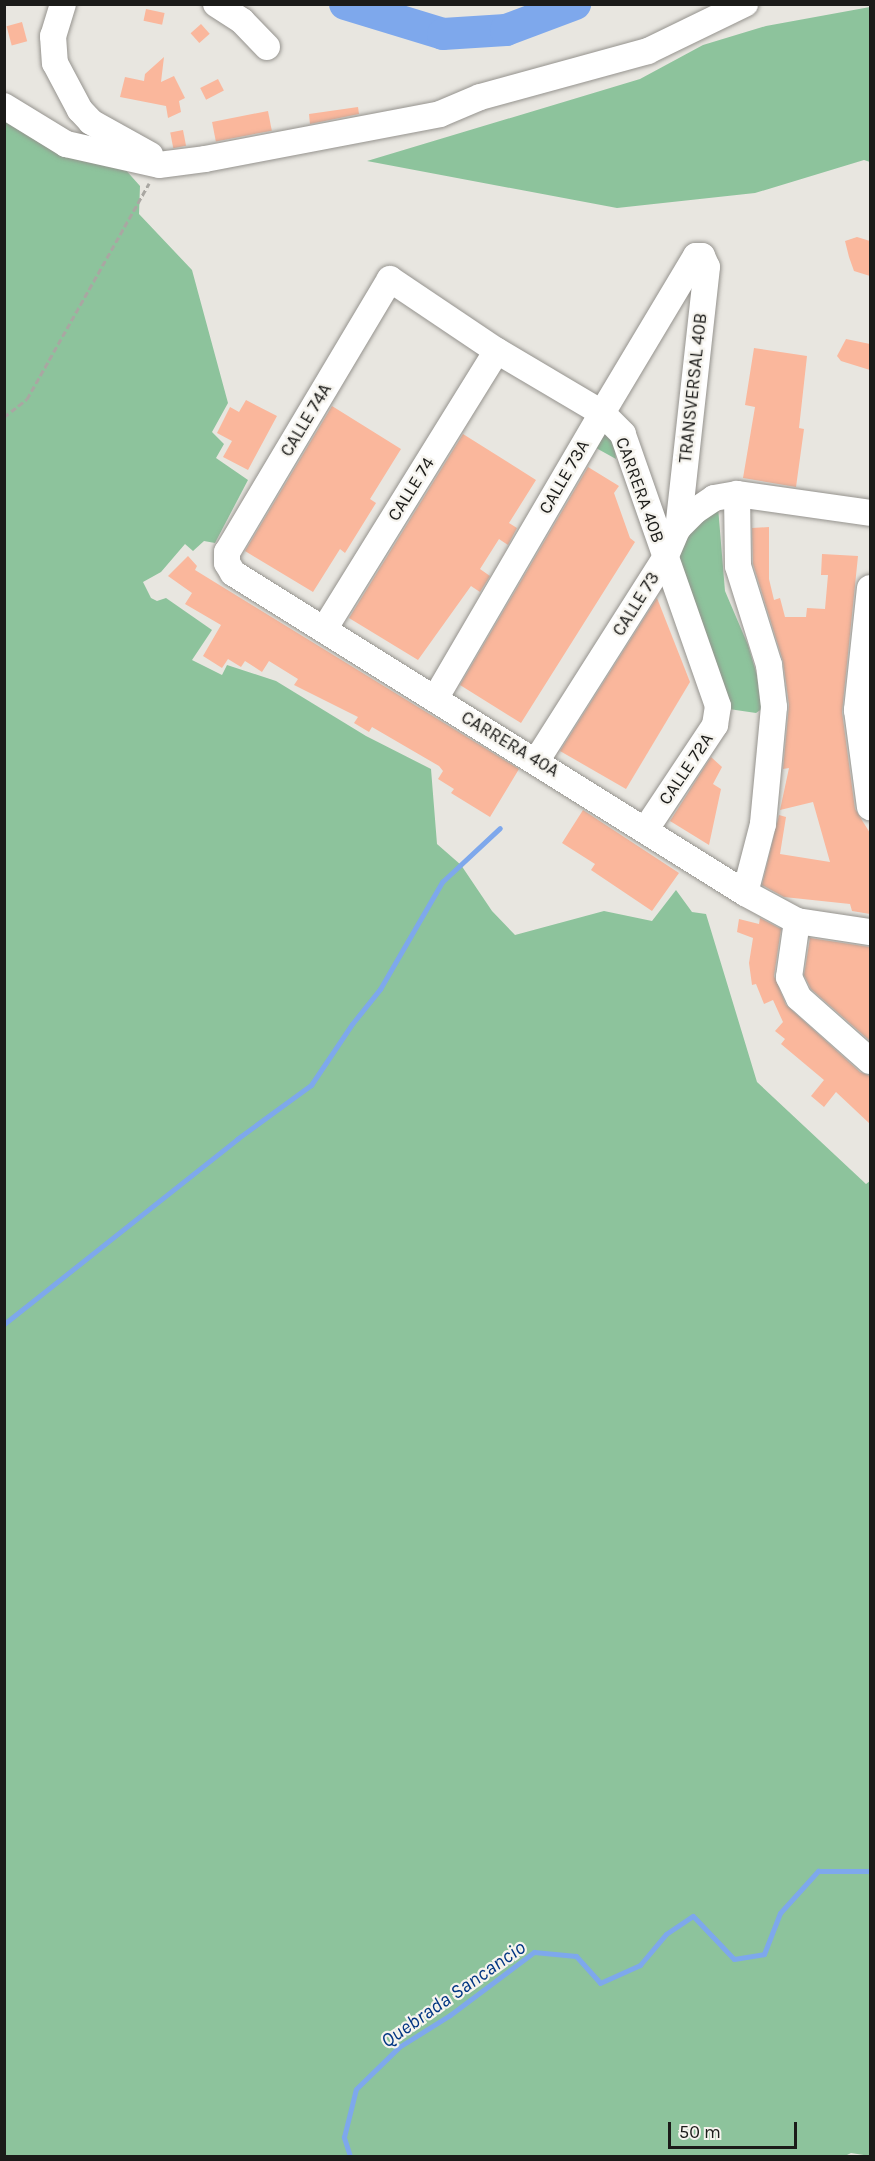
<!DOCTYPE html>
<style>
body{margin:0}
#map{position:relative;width:875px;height:2161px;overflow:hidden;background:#e8e6e0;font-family:Karla,sans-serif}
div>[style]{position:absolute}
.green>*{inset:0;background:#8dc39c}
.stream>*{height:5px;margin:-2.5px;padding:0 2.5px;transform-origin:2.5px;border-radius:2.5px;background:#7ea8ec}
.river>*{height:32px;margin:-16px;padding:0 16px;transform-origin:16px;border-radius:16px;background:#7ea8ec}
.building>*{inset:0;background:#fab79c;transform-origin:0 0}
.path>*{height:3px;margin-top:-1.5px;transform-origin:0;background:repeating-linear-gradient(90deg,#a9a7a2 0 6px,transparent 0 9px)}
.roads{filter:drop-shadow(0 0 2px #95938e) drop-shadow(0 0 2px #95938e)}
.minor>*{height:26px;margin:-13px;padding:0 13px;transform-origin:13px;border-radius:13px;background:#fff}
span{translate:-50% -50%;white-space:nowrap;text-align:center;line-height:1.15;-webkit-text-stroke:4.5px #f5f3ed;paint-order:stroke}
.street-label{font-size:18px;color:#1b1b19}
.water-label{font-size:20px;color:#013582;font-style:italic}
.frame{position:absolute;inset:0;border:6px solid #1b1b19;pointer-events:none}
.scale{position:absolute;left:668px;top:2122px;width:129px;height:27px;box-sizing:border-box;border:3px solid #1b1b19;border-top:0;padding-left:8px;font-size:18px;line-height:21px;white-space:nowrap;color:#1b1b19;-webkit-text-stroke:4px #f5f3ed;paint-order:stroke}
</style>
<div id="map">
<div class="green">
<div style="clip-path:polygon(870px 7px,870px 162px,864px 160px,755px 193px,617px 208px,367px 161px,640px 79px,703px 45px,766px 26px)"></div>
<div style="clip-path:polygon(4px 105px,124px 168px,140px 186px,139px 214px,192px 270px,228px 403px,212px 432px,224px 444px,216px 458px,248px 480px,215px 543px,204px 541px,193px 551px,185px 544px,161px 572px,143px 582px,151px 598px,157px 601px,166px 598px,212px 630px,192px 660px,222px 675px,227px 665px,276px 681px,366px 736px,431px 769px,437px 844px,461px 865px,492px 911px,515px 935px,604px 911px,652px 921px,676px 890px,692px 912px,706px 914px,757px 1082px,866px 1184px,870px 1181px,870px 2156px,851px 2153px,845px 2156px,5px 2156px)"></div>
<div style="clip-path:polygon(612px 428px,616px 459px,587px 443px)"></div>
<div style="clip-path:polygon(718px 507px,725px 591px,748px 645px,766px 706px,756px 713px,729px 709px,682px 577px,676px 543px)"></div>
</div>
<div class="stream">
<div style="left:4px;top:1324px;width:298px;rotate:-38.4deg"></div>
<div style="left:237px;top:1139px;width:92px;rotate:-36.1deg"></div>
<div style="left:311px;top:1085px;width:73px;rotate:-56.1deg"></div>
<div style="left:352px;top:1024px;width:45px;rotate:-51.3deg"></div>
<div style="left:380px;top:989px;width:124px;rotate:-59.9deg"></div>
<div style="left:442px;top:882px;width:79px;rotate:-43deg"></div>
<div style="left:350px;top:2156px;width:20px;rotate:-108deg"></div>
<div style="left:344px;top:2137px;width:49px;rotate:-76deg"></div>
<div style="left:356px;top:2089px;width:60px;rotate:-44.3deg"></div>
<div style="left:399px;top:2047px;width:60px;rotate:-32.1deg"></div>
<div style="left:450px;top:2015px;width:105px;rotate:-36.9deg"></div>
<div style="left:534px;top:1952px;width:42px;rotate:5.4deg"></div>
<div style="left:576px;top:1956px;width:36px;rotate:48deg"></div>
<div style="left:600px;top:1983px;width:44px;rotate:-24.2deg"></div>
<div style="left:640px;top:1965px;width:40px;rotate:-50deg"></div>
<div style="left:666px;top:1934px;width:32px;rotate:-34deg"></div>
<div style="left:693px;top:1916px;width:59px;rotate:46.4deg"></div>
<div style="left:734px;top:1959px;width:30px;rotate:-9deg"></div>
<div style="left:764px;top:1954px;width:44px;rotate:-68.7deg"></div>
<div style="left:780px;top:1913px;width:57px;rotate:-47.9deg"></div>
<div style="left:818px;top:1871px;width:52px"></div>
</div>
<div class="river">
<div style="left:345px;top:4px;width:102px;rotate:17deg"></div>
<div style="left:443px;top:34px;width:63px;rotate:-3.6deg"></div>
<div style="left:506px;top:30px;width:74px;rotate:-20.6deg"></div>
</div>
<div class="building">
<div style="left:146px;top:9px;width:19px;height:12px;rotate:12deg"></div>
<div style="left:22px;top:22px;width:20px;height:16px;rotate:75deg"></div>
<div style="left:201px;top:24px;width:13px;height:14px;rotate:48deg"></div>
<div style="clip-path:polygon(164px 57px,161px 82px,174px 76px,185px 98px,179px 101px,181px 112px,168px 118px,166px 106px,120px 97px,125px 77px,144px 81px,145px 74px)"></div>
<div style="left:218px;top:79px;width:13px;height:20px;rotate:63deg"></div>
<div style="clip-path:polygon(358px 107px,359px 114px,310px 124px,309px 114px)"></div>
<div style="left:268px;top:111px;width:20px;height:57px;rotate:79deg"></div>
<div style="left:183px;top:130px;width:16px;height:13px;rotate:79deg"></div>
<div style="clip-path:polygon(857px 237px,870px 241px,870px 276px,854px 271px,849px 257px,845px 241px)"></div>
<div style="clip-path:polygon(846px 339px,870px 344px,870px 370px,841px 361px,837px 356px)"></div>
<div style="clip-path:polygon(754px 348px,807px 356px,799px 428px,804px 429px,796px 487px,743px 478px,755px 407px,745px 405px)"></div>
<div style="clip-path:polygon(246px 400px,277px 416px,248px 470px,223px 457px,232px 441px,217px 433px,230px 407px,239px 412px)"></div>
<div style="clip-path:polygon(332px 406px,401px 449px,370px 499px,376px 503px,345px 553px,340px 549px,313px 592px,245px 551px)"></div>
<div style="clip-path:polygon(463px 434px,536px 480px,509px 523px,517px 528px,508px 545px,499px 539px,480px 569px,490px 576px,480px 592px,471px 586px,418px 660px,349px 618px)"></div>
<div style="clip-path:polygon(588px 467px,619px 486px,614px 493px,630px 538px,635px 542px,521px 723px,460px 685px)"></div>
<div style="clip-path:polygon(769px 527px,769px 579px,774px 600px,780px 598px,785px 617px,806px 617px,807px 608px,825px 609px,828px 575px,821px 575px,822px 554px,858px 556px,842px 712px,855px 809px,870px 833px,870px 914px,852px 911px,850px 904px,784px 897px,762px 885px,779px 815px,786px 817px,780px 854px,830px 862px,813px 802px,780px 810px,789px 768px,783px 769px,789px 705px,783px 661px,753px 564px,752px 528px)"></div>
<div style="clip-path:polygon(188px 556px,197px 566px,195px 570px,519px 769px,490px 817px,451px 793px,454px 789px,438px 779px,443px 771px,439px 766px,372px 727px,369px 732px,354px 723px,358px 717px,294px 685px,298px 679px,269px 661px,262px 672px,245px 661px,241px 667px,228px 659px,222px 668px,203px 656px,221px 625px,185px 604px,192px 593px,168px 576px)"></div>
<div style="clip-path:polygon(657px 598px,690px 682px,626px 789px,560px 751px)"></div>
<div style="clip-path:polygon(711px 757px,722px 767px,713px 784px,721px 789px,709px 845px,670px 821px)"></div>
<div style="clip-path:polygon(583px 810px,679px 873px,652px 911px,591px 870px,595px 864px,562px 843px)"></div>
<div style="clip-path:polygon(760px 918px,781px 929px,774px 976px,786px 1005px,860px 1072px,870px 1076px,870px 1124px,836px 1092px,824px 1107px,811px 1096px,824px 1080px,781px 1044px,785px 1039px,775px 1031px,783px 1022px,773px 1000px,764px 1004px,756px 984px,752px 985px,749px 963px,753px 938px,737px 932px,739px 919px,759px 924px)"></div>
<div style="clip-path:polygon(810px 938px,870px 947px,870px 1041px,811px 989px,804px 975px)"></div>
</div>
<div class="path">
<div style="left:4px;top:417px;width:29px;rotate:-38deg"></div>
<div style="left:27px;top:399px;width:248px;rotate:-60.5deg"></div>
</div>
<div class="roads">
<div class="minor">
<div style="left:63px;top:4px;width:34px;rotate:107deg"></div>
<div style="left:53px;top:36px;width:27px;rotate:86deg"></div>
<div style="left:55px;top:63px;width:53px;rotate:62deg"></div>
<div style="left:80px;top:110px;width:16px;rotate:47deg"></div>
<div style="left:91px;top:122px;width:68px;rotate:29.2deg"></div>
<div style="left:216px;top:4px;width:31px;rotate:33deg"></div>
<div style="left:242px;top:21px;width:36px;rotate:46deg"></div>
<div style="left:4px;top:106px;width:73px;rotate:31.5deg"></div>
<div style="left:66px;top:144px;width:95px;rotate:12.7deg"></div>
<div style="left:159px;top:165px;width:46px;rotate:-7.4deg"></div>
<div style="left:205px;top:159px;width:239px;rotate:-10.8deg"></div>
<div style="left:440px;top:114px;width:43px;rotate:-23deg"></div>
<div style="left:480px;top:97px;width:174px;rotate:-15.3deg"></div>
<div style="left:648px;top:51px;width:108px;rotate:-25.9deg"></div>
<div style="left:737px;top:494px;width:72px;rotate:89.2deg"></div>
<div style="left:738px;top:566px;width:104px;rotate:72.6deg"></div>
<div style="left:769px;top:665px;width:42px;rotate:83.2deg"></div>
<div style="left:774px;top:707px;width:118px;rotate:95.4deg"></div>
<div style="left:763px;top:824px;width:71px;rotate:104.6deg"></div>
<div style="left:870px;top:588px;width:123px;rotate:96.1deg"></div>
<div style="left:857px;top:710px;width:98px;rotate:82.4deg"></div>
<div style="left:325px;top:628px;width:326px;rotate:-58.2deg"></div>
<div style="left:435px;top:699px;width:331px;rotate:-59.7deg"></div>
<div style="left:602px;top:413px;width:183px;rotate:-59.1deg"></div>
<div style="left:696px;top:256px;width:6px"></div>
<div style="left:702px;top:256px;width:12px;rotate:66deg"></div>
<div style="left:707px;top:267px;width:263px;rotate:96.3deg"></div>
<div style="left:537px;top:760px;width:239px;rotate:-57.6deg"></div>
<div style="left:665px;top:558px;width:33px;rotate:-67deg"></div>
<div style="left:678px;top:528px;width:24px;rotate:-45deg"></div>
<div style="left:695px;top:511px;width:23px;rotate:-34deg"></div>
<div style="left:714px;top:498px;width:23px;rotate:-10deg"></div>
<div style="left:737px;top:494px;width:134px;rotate:8.1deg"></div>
<div style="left:646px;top:829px;width:125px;rotate:-56.4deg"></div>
<div style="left:715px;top:725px;width:19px;rotate:-81deg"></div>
<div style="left:718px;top:706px;width:288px;rotate:-109.3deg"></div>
<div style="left:623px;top:434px;width:30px;rotate:-135deg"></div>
<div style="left:602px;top:413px;width:122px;rotate:-149.4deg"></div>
<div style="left:497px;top:351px;width:129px;rotate:-146.1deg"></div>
<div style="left:390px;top:279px;width:318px;rotate:120.8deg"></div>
<div style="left:227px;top:552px;width:11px;rotate:90deg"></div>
<div style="left:227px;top:563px;width:12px;rotate:59deg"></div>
<div style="left:233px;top:573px;width:604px;rotate:32.01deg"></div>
<div style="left:745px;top:893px;width:59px;rotate:28.3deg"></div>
<div style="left:797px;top:921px;width:74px;rotate:8.6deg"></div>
<div style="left:797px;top:921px;width:57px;rotate:98.1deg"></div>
<div style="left:789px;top:977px;width:23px;rotate:65deg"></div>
<div style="left:799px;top:998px;width:95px;rotate:41.6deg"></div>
</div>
</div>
<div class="street-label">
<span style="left:693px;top:388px;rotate:-84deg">TRANSVERSAL 40B</span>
<span style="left:306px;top:420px;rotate:-59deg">CALLE 74A</span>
<span style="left:564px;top:477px;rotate:-60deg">CALLE 73A</span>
<span style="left:411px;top:489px;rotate:-58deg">CALLE 74</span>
<span style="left:640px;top:490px;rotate:70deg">CARRERA 40B</span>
<span style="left:636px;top:604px;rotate:-58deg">CALLE 73</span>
<span style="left:510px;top:744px;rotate:31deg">CARRERA 40A</span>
<span style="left:686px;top:769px;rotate:-56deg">CALLE 72A</span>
</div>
<div class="water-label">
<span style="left:453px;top:1994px;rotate:-35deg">Quebrada Sancancio</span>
</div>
<div class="frame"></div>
<div class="scale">50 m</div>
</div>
